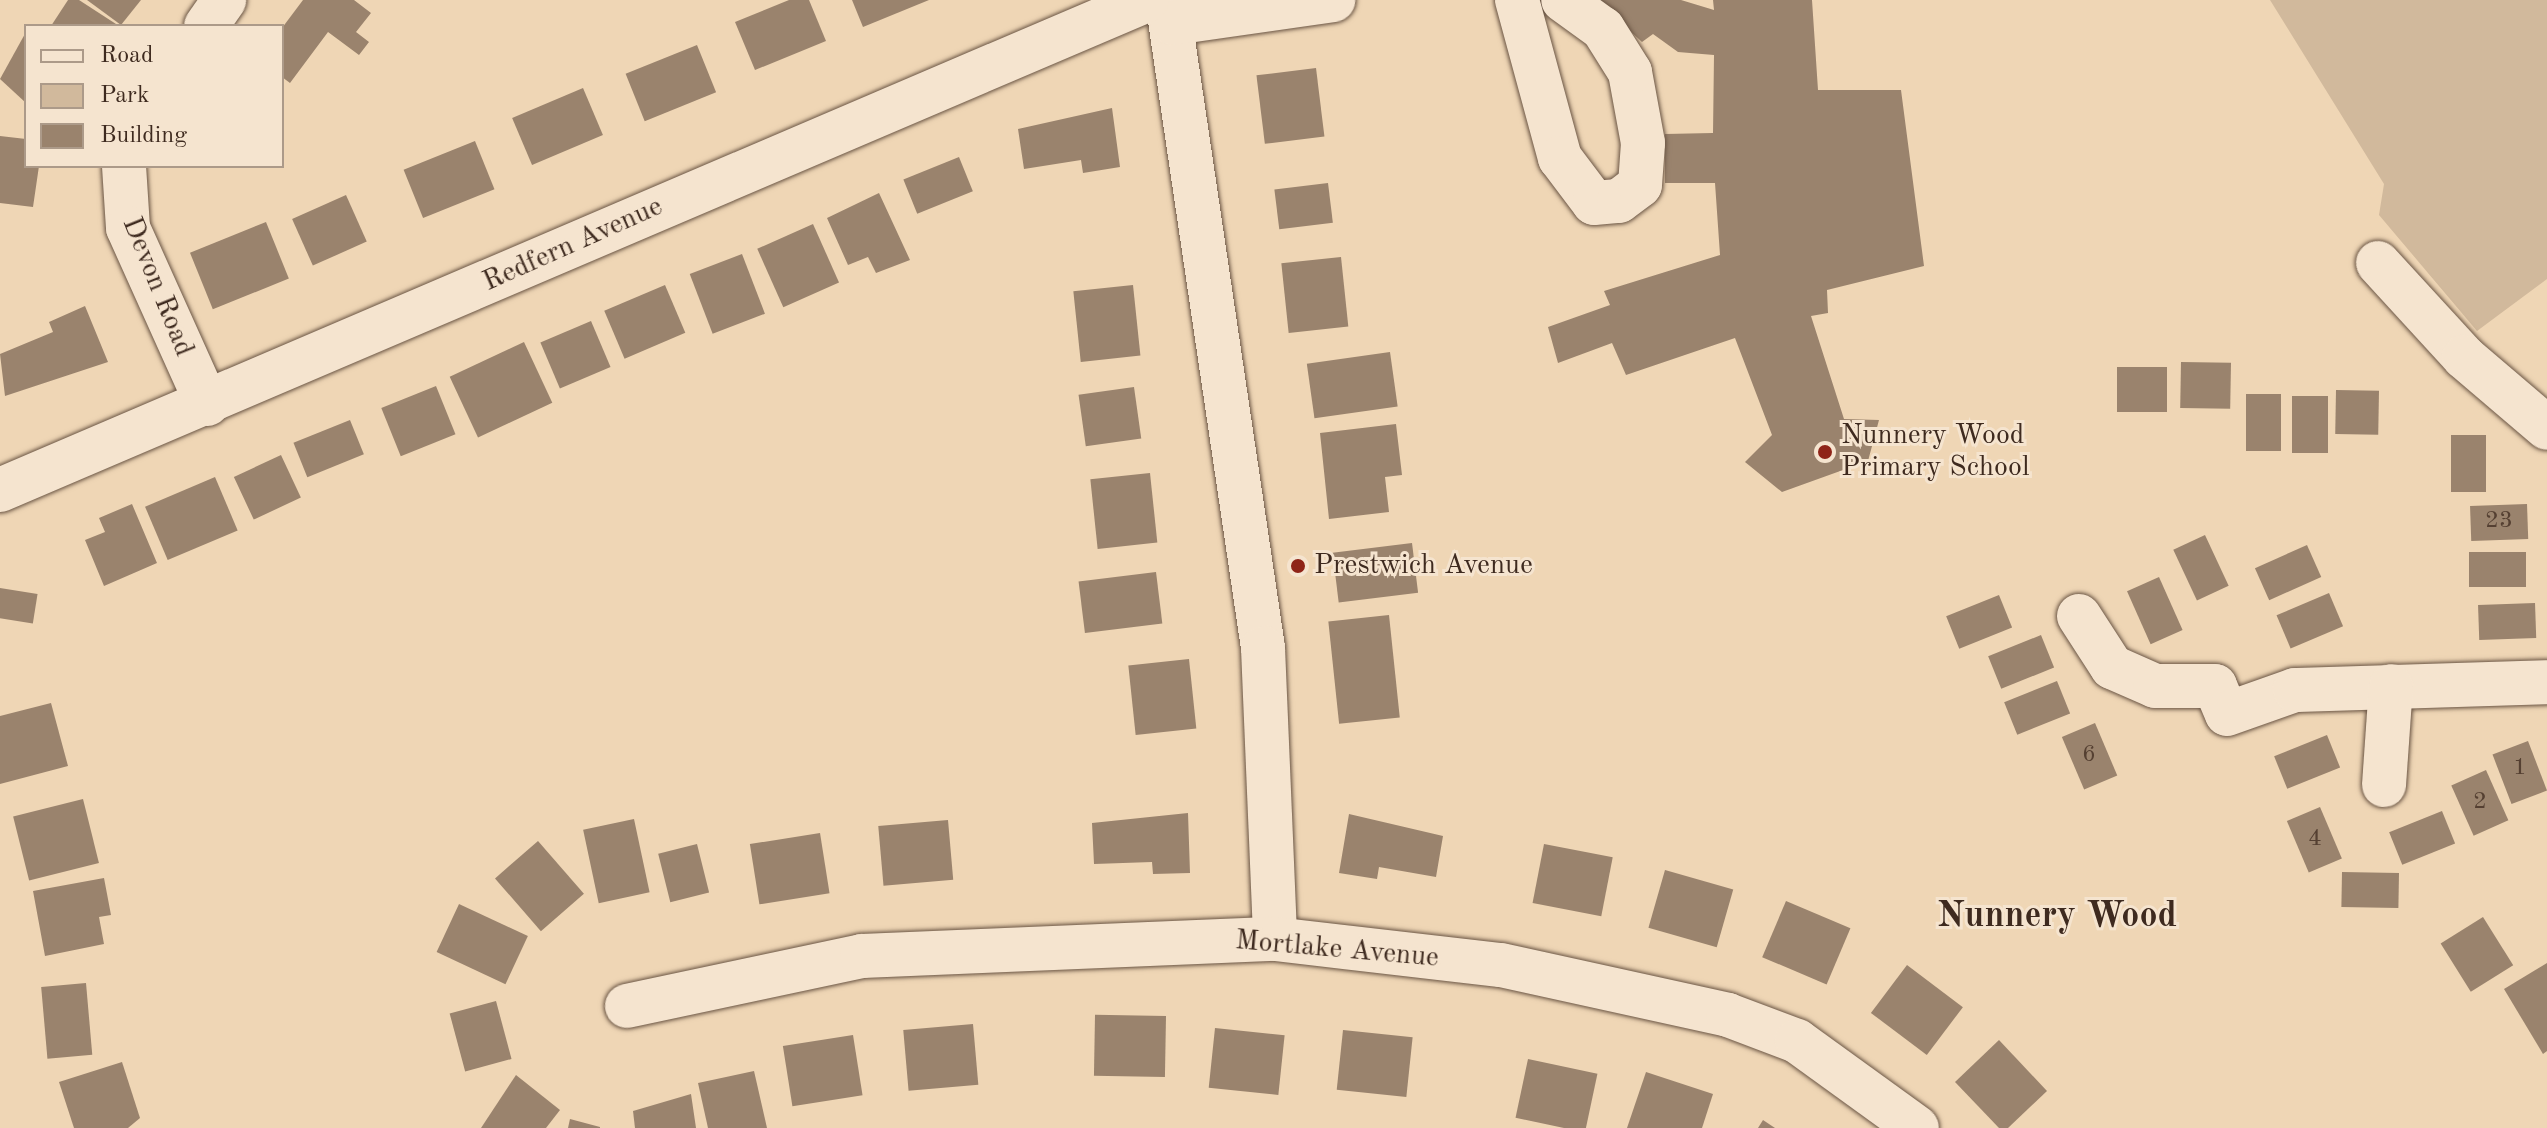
<!DOCTYPE html>
<style>
body{margin:0}
#map{position:relative;width:2547px;height:1128px;overflow:hidden;background:#efd6b5;font-family:"Old Standard TT",serif}
div>[style]{position:absolute}
.green>*{inset:0;background:#d1b99c}
.building>*{inset:0;background:#9a836d;transform-origin:0 0}
.roads{filter:drop-shadow(0 0 2px #6a5544) drop-shadow(0 0 2px #6a5544)}
.minor>*{height:44px;margin:-22px;padding:0 22px;transform-origin:22px;border-radius:22px;background:#f5e4cf}
.dots>*{width:22px;height:22px;translate:-50% -50%;box-sizing:border-box;border:4px solid #f5e4cf;border-radius:50%}
span{translate:-50% -50%;white-space:nowrap;text-align:center;line-height:1.15;-webkit-text-stroke:6px #f5e4cf;paint-order:stroke}
.number-label{font-size:24px;color:#554032}
.number-label span{-webkit-text-stroke-width:0}
.street-label{font-size:28px;color:#3e2a1f}
.poi-label{font-size:28px;color:#3e2a1f}
.left{translate:0 -50%;text-align:left}
.district-label{font-size:36px;color:#3e2a1f;font-weight:700}
.legend{position:absolute;left:24px;top:24px;width:260px;height:144px;box-sizing:border-box;background:#f5e4cf;border:2px solid #ac9a89;margin:0;padding:10px 14px;list-style:none;font-size:24px;color:#3e2a1f}
.legend li{display:flex;align-items:center;gap:16px;height:40px}
.legend b{width:40px;border:2px solid #ac9a89}
</style>
<div id="map">
<div class="green">
<div style="clip-path:polygon(2270px 0,2547px 0,2547px 279px,2477px 331px,2379px 215px,2384px 184px)"></div>
</div>
<div class="building">
<div style="clip-path:polygon(68px 0,79px 0,116px 24px,51px 26px)"></div>
<div style="clip-path:polygon(87px 0,141px 0,121px 25px)"></div>
<div style="clip-path:polygon(303px 0,354px 0,371px 13px,356px 32px,369px 42px,359px 55px,328px 32px,290px 83px,282px 77px,282px 28px)"></div>
<div style="clip-path:polygon(789px 0,809px 0,826px 41px,755px 70px,735px 22px)"></div>
<div style="clip-path:polygon(852px 0,929px 0,863px 27px)"></div>
<div style="clip-path:polygon(1597px 0,1681px 0,1714px 10px,1713px 0,1812px 0,1818px 90px,1901px 90px,1924px 266px,1827px 290px,1828px 313px,1811px 316px,1844px 419px,1879px 420px,1868px 461px,1782px 492px,1745px 462px,1772px 435px,1735px 338px,1626px 375px,1612px 343px,1558px 363px,1548px 327px,1610px 305px,1604px 291px,1720px 255px,1715px 183px,1665px 183px,1665px 134px,1713px 133px,1714px 55px,1678px 52px,1653px 34px,1642px 42px)"></div>
<div style="clip-path:polygon(26px 32px,26px 103px,0 79px)"></div>
<div style="left:697px;top:45px;width:51px;height:77px;rotate:68deg"></div>
<div style="left:1316px;top:68px;width:69px;height:60px;rotate:83deg"></div>
<div style="left:583px;top:88px;width:51px;height:77px;rotate:67deg"></div>
<div style="clip-path:polygon(1112px 108px,1120px 167px,1083px 173px,1081px 160px,1024px 169px,1018px 129px)"></div>
<div style="clip-path:polygon(0 136px,26px 139px,26px 166px,39px 166px,33px 207px,0 203px)"></div>
<div style="left:475px;top:141px;width:52px;height:77px;rotate:68deg"></div>
<div style="left:959px;top:157px;width:37px;height:60px;rotate:68deg"></div>
<div style="left:1328px;top:183px;width:40px;height:54px;rotate:83deg"></div>
<div style="clip-path:polygon(879px 193px,910px 260px,876px 273px,868px 257px,848px 265px,827px 218px)"></div>
<div style="left:346px;top:195px;width:51px;height:59px;rotate:66deg"></div>
<div style="left:266px;top:222px;width:61px;height:82px;rotate:68deg"></div>
<div style="left:813px;top:224px;width:64px;height:61px;rotate:66deg"></div>
<div style="left:742px;top:254px;width:64px;height:56px;rotate:69deg"></div>
<div style="left:1341px;top:257px;width:70px;height:60px;rotate:84deg"></div>
<div style="left:665px;top:285px;width:52px;height:66px;rotate:67deg"></div>
<div style="left:1133px;top:285px;width:71px;height:60px;rotate:84deg"></div>
<div style="clip-path:polygon(85px 306px,108px 362px,5px 396px,0 354px,53px 332px,49px 322px)"></div>
<div style="left:591px;top:321px;width:50px;height:55px;rotate:67deg"></div>
<div style="left:524px;top:342px;width:67px;height:82px;rotate:65deg"></div>
<div style="left:1390px;top:352px;width:55px;height:84px;rotate:82deg"></div>
<div style="left:2181px;top:362px;width:50px;height:46px;rotate:1deg"></div>
<div style="left:2117px;top:367px;width:50px;height:45px"></div>
<div style="left:436px;top:386px;width:52px;height:59px;rotate:68deg"></div>
<div style="left:1134px;top:387px;width:52px;height:56px;rotate:82deg"></div>
<div style="left:2336px;top:390px;width:43px;height:44px;rotate:1deg"></div>
<div style="left:2246px;top:394px;width:35px;height:57px"></div>
<div style="left:2292px;top:396px;width:36px;height:57px"></div>
<div style="left:350px;top:420px;width:37px;height:61px;rotate:68deg"></div>
<div style="clip-path:polygon(1396px 424px,1402px 475px,1385px 477px,1389px 512px,1329px 519px,1320px 433px)"></div>
<div style="left:2451px;top:435px;width:35px;height:57px"></div>
<div style="left:281px;top:455px;width:47px;height:52px;rotate:65deg"></div>
<div style="left:1150px;top:473px;width:70px;height:60px;rotate:84deg"></div>
<div style="left:215px;top:477px;width:58px;height:76px;rotate:67deg"></div>
<div style="clip-path:polygon(132px 504px,157px 563px,104px 586px,85px 540px,105px 532px,99px 518px)"></div>
<div style="left:2527px;top:504px;width:35px;height:57px;rotate:88deg"></div>
<div style="left:2205px;top:535px;width:56px;height:35px;rotate:65deg"></div>
<div style="left:1412px;top:543px;width:50px;height:80px;rotate:83deg"></div>
<div style="left:2307px;top:545px;width:35px;height:57px;rotate:66deg"></div>
<div style="left:2526px;top:552px;width:35px;height:57px;rotate:90deg"></div>
<div style="left:1156px;top:572px;width:52px;height:78px;rotate:83deg"></div>
<div style="left:2159px;top:577px;width:58px;height:35px;rotate:66deg"></div>
<div style="left:0;top:588px;width:38px;height:30px;rotate:9deg"></div>
<div style="left:2329px;top:593px;width:36px;height:57px;rotate:67deg"></div>
<div style="left:1999px;top:595px;width:35px;height:57px;rotate:68deg"></div>
<div style="left:2535px;top:603px;width:35px;height:57px;rotate:88deg"></div>
<div style="left:1389px;top:615px;width:103px;height:61px;rotate:84deg"></div>
<div style="left:2041px;top:635px;width:35px;height:57px;rotate:68deg"></div>
<div style="left:1189px;top:659px;width:70px;height:61px;rotate:84deg"></div>
<div style="left:2057px;top:681px;width:35px;height:57px;rotate:68deg"></div>
<div style="clip-path:polygon(51px 703px,68px 766px,0 784px,0 716px)"></div>
<div style="left:2095px;top:723px;width:57px;height:36px;rotate:67deg"></div>
<div style="left:2327px;top:735px;width:35px;height:57px;rotate:68deg"></div>
<div style="left:2528px;top:741px;width:53px;height:38px;rotate:69deg"></div>
<div style="left:2486px;top:770px;width:55px;height:38px;rotate:66deg"></div>
<div style="left:83px;top:799px;width:66px;height:72px;rotate:76deg"></div>
<div style="left:2320px;top:807px;width:56px;height:36px;rotate:67deg"></div>
<div style="left:2442px;top:811px;width:35px;height:57px;rotate:68deg"></div>
<div style="clip-path:polygon(1188px 813px,1190px 873px,1153px 874px,1152px 862px,1094px 864px,1092px 823px)"></div>
<div style="clip-path:polygon(1349px 814px,1443px 836px,1436px 877px,1379px 867px,1377px 879px,1339px 873px)"></div>
<div style="left:634px;top:819px;width:75px;height:52px;rotate:78deg"></div>
<div style="left:948px;top:820px;width:60px;height:70px;rotate:85deg"></div>
<div style="left:820px;top:833px;width:61px;height:71px;rotate:81deg"></div>
<div style="left:538px;top:841px;width:70px;height:57px;rotate:49deg"></div>
<div style="left:697px;top:844px;width:50px;height:40px;rotate:76deg"></div>
<div style="left:1544px;top:844px;width:70px;height:60px;rotate:11deg"></div>
<div style="left:1665px;top:870px;width:71px;height:60px;rotate:16deg"></div>
<div style="left:2342px;top:872px;width:57px;height:35px;rotate:1deg"></div>
<div style="clip-path:polygon(104px 878px,111px 915px,99px 917px,104px 944px,45px 956px,33px 891px)"></div>
<div style="left:1786px;top:901px;width:70px;height:61px;rotate:23deg"></div>
<div style="left:459px;top:904px;width:76px;height:53px;rotate:25deg"></div>
<div style="left:2483px;top:917px;width:57px;height:50px;rotate:58deg"></div>
<div style="clip-path:polygon(2547px 963px,2547px 1051px,2543px 1054px,2504px 989px)"></div>
<div style="left:1907px;top:965px;width:70px;height:60px;rotate:37deg"></div>
<div style="left:86px;top:983px;width:72px;height:45px;rotate:85deg"></div>
<div style="left:496px;top:1001px;width:60px;height:48px;rotate:75deg"></div>
<div style="left:1166px;top:1016px;width:61px;height:71px;rotate:91deg"></div>
<div style="left:973px;top:1024px;width:61px;height:70px;rotate:85deg"></div>
<div style="left:1215px;top:1028px;width:70px;height:60px;rotate:6deg"></div>
<div style="left:1343px;top:1030px;width:70px;height:60px;rotate:6deg"></div>
<div style="left:853px;top:1035px;width:61px;height:71px;rotate:81deg"></div>
<div style="clip-path:polygon(1999px 1040px,2047px 1091px,2008px 1128px,1999px 1128px,1955px 1082px)"></div>
<div style="left:1528px;top:1059px;width:71px;height:60px;rotate:12deg"></div>
<div style="clip-path:polygon(122px 1062px,140px 1118px,128px 1128px,74px 1128px,59px 1082px)"></div>
<div style="clip-path:polygon(754px 1071px,767px 1128px,708px 1128px,698px 1083px)"></div>
<div style="clip-path:polygon(1646px 1072px,1713px 1094px,1702px 1128px,1627px 1128px)"></div>
<div style="clip-path:polygon(516px 1075px,560px 1110px,546px 1128px,481px 1128px)"></div>
<div style="clip-path:polygon(691px 1094px,696px 1128px,635px 1128px,633px 1111px)"></div>
<div style="clip-path:polygon(570px 1119px,600px 1127px,600px 1128px,568px 1128px)"></div>
<div style="clip-path:polygon(1763px 1120px,1775px 1128px,1758px 1128px)"></div>
</div>
<div class="roads">
<div class="minor">
<div style="left:1167px;top:0;width:655px;rotate:81.57deg"></div>
<div style="left:1263px;top:648px;width:291px;rotate:87.6deg"></div>
<div style="left:1517px;top:0;width:164px;rotate:74.8deg"></div>
<div style="left:1560px;top:158px;width:56px;rotate:52.9deg"></div>
<div style="left:1594px;top:203px;width:25px;rotate:-5deg"></div>
<div style="left:1619px;top:201px;width:26px;rotate:-37deg"></div>
<div style="left:1640px;top:185px;width:42px;rotate:-85.9deg"></div>
<div style="left:1643px;top:143px;width:72px;rotate:-100.4deg"></div>
<div style="left:1630px;top:72px;width:51px;rotate:-122.1deg"></div>
<div style="left:1603px;top:29px;width:49px;rotate:-144.1deg"></div>
<div style="left:1172px;top:23px;width:163px;rotate:-8.1deg"></div>
<div style="left:206px;top:26px;width:32px;rotate:-55deg"></div>
<div style="left:124px;top:166px;width:62px;rotate:86.3deg"></div>
<div style="left:128px;top:228px;width:193px;rotate:65.8deg"></div>
<div style="left:2378px;top:263px;width:127px;rotate:47.5deg"></div>
<div style="left:2464px;top:357px;width:109px;rotate:40.5deg"></div>
<div style="left:0;top:490px;width:1247px;rotate:-23.13deg"></div>
<div style="left:2079px;top:616px;width:61px;rotate:57.1deg"></div>
<div style="left:2112px;top:667px;width:47px;rotate:23.8deg"></div>
<div style="left:2155px;top:686px;width:60px"></div>
<div style="left:2215px;top:686px;width:30px;rotate:67deg"></div>
<div style="left:2227px;top:714px;width:72px;rotate:-19.4deg"></div>
<div style="left:2295px;top:690px;width:252px;rotate:-1.8deg"></div>
<div style="left:2384px;top:785px;width:99px;rotate:-86deg"></div>
<div style="left:627px;top:1006px;width:240px;rotate:-12deg"></div>
<div style="left:862px;top:956px;width:413px;rotate:-2.4deg"></div>
<div style="left:1275px;top:939px;width:227px;rotate:6.6deg"></div>
<div style="left:1501px;top:965px;width:232px;rotate:12.4deg"></div>
<div style="left:1728px;top:1015px;width:74px;rotate:20.6deg"></div>
<div style="left:1797px;top:1041px;width:148px;rotate:35.9deg"></div>
</div>
</div>
<div class="dots">
<div style="left:1825px;top:452px;background:#8f2418"></div>
<div style="left:1298px;top:566px;background:#8f2418"></div>
</div>
<div class="number-label">
<span style="left:2499px;top:522px">23</span>
<span style="left:2089px;top:756px">6</span>
<span style="left:2520px;top:769px">1</span>
<span style="left:2480px;top:803px">2</span>
<span style="left:2315px;top:840px">4</span>
</div>
<div class="street-label">
<span style="left:573px;top:245px;rotate:-24deg">Redfern Avenue</span>
<span style="left:157px;top:287px;rotate:68deg">Devon Road</span>
<span style="left:1337px;top:950px;rotate:5deg">Mortlake Avenue</span>
</div>
<div class="poi-label">
<span class="left" style="left:1841px;top:452px">Nunnery Wood<br>Primary School</span>
<span class="left" style="left:1314px;top:566px">Prestwich Avenue</span>
</div>
<div class="district-label">
<span style="left:2057px;top:918px">Nunnery Wood</span>
</div>
<ul class="legend">
<li><b style="height:10px;background:#f5e4cf"></b>Road</li>
<li><b style="height:22px;background:#d1b99c"></b>Park</li>
<li><b style="height:22px;background:#9a836d"></b>Building</li>
</ul>
</div>
